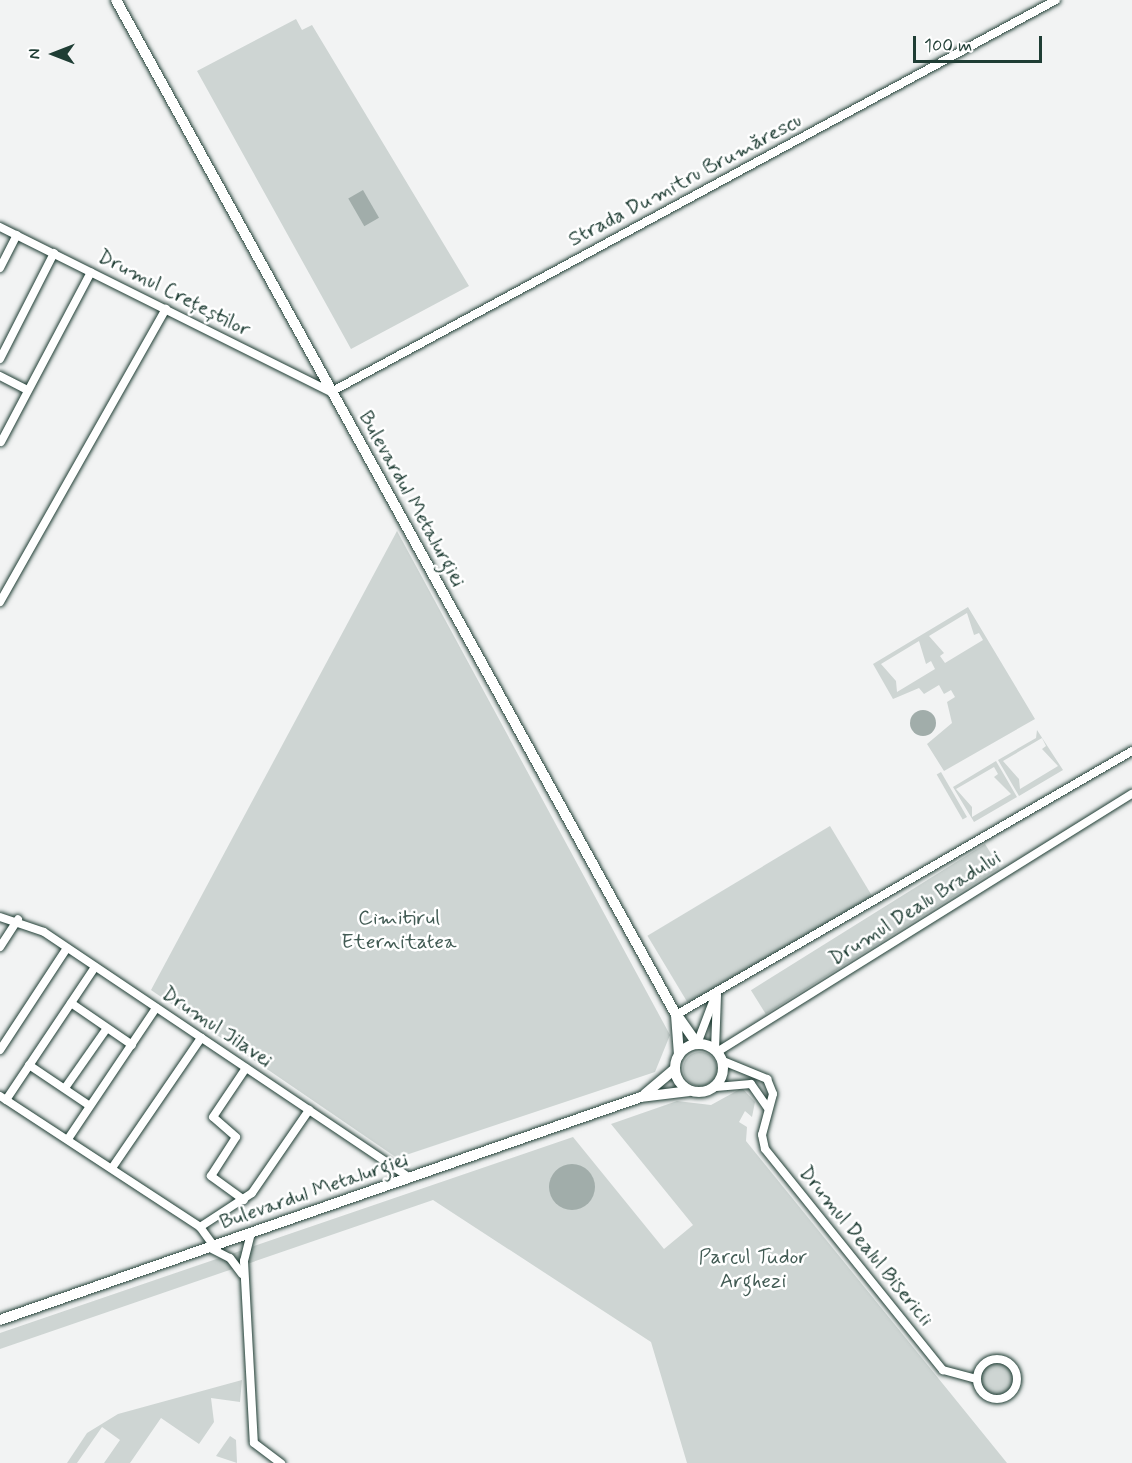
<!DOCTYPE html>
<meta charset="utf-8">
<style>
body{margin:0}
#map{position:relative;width:1132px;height:1463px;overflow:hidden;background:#f2f3f3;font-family:Mynerve,sans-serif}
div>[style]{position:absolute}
.green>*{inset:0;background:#ced5d3;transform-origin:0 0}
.round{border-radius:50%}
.water>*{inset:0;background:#a1adaa;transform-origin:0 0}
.roads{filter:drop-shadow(0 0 2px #1f3d34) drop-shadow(0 0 2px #1f3d34)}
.minor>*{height:8px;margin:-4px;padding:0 4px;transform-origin:4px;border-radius:4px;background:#fff}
.minor>.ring{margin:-4px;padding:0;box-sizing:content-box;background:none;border:8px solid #fff;border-radius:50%}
.secondary>*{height:10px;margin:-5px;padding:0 5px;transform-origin:5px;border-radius:5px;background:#fff}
.secondary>.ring{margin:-5px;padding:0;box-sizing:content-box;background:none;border:10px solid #fff;border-radius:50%}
span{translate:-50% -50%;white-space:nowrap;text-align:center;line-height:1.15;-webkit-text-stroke:5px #fff;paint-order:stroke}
.street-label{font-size:21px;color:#1f3d34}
.park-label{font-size:21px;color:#425b54}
.north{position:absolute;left:24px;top:24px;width:60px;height:60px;-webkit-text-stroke:4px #fff;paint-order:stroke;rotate:270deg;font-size:16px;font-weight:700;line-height:24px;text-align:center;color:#1f3d34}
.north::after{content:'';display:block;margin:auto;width:21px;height:27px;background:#1f3d34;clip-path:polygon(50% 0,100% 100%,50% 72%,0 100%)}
.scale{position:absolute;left:913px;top:36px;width:129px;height:27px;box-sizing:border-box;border:3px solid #1f3d34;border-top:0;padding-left:8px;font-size:18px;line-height:21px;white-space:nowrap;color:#1f3d34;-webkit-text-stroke:4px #fff;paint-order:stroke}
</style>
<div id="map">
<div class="green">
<div style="clip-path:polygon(296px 19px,302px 30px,312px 25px,469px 286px,351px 349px,197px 71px)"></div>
<div style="clip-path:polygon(397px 531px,670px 1035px,655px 1072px,397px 1158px,151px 990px)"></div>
<div style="clip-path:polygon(evenodd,968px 607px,1035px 719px,944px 771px,927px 744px,952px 723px,947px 702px,955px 697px,951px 690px,944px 694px,939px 685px,924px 694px,919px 688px,893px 699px,873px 664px,968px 607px,967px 613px,974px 635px,979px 633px,983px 640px,945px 663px,940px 656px,944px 653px,929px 636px,967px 613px,968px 607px,919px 641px,926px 664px,931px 661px,935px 669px,897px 692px,896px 681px,881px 664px,919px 641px)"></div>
<div style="clip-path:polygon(evenodd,1037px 730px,1063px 770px,1019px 796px,998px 760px,1036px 738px,1037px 730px,1042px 738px,1046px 746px,1042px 749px,1058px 766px,1020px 789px,1019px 779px,1003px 761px,1042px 738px)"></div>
<div style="clip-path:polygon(evenodd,996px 761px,1017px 797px,974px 822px,953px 787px,996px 761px,994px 767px,998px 774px,994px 777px,1011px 794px,972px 817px,972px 807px,956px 789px,994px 767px)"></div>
<div style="left:941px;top:772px;width:52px;height:5px;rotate:60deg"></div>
<div style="left:830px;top:826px;width:82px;height:213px;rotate:59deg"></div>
<div style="left:985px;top:844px;width:28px;height:276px;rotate:58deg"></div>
<div class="round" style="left:683px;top:1052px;width:34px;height:34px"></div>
<div style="clip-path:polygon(742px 1088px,755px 1102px,752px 1117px,745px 1111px,739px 1122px,747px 1127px,746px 1141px,1007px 1463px,687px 1463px,651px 1342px,433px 1200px,0 1349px,0 1333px,573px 1137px,664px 1249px,693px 1225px,611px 1124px,677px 1101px,711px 1105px)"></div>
<div class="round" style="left:979px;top:1362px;width:34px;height:34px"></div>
<div style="clip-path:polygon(242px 1380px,240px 1402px,211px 1398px,214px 1422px,199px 1444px,161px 1418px,130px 1463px,104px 1463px,120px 1440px,102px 1427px,77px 1463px,67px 1463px,87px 1433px,118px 1414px)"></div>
<div style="clip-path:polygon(230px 1436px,236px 1440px,237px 1463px,216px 1456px)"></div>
</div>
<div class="water">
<div style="left:363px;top:190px;width:32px;height:17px;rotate:60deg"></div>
<div class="round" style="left:910px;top:710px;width:26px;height:26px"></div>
<div class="round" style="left:549px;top:1164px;width:46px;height:46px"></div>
</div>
<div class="roads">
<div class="minor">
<div style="left:0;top:227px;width:370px;rotate:26.5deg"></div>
<div style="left:331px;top:392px;width:824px;rotate:-28.4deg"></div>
<div style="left:0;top:268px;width:37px;rotate:-63deg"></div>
<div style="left:0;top:359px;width:119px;rotate:-63deg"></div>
<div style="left:0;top:376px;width:31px;rotate:27deg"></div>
<div style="left:1px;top:442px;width:192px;rotate:-62.1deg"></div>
<div style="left:0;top:602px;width:337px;rotate:-60.5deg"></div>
<div style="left:0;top:917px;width:46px;rotate:18.8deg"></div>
<div style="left:44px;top:932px;width:441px;rotate:33.9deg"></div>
<div style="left:0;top:947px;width:33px;rotate:-57deg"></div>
<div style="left:71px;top:1003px;width:74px;rotate:34.5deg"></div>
<div style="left:676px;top:1015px;width:527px;rotate:-30.07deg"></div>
<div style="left:697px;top:1044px;width:48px;rotate:-69.3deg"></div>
<div style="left:0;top:1050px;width:122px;rotate:-56.7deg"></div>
<div style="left:715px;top:1050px;width:55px;rotate:-87.9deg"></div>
<div style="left:717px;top:1052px;width:489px;rotate:-31.9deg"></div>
<div style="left:723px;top:1061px;width:48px;rotate:22.2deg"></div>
<div style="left:767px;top:1079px;width:16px;rotate:68deg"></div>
<div style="left:773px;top:1094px;width:42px;rotate:105deg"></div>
<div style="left:762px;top:1135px;width:14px;rotate:78deg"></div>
<div style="left:765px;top:1149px;width:284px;rotate:51.2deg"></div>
<div style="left:943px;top:1370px;width:35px;rotate:15deg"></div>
<div style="left:29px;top:1065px;width:73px;rotate:33.9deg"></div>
<div style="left:716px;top:1087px;width:35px;rotate:-5deg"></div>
<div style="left:751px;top:1084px;width:29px;rotate:55deg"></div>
<div style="left:65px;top:1088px;width:73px;rotate:-55deg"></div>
<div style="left:0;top:1096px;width:239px;rotate:33.2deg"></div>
<div style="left:200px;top:1227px;width:24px;rotate:54deg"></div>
<div style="left:6px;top:1100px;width:160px;rotate:-56.2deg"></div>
<div style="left:68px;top:1139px;width:158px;rotate:-56.1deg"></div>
<div style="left:112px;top:1168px;width:158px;rotate:-55.6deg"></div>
<div style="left:244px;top:1200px;width:41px;rotate:-144deg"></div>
<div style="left:211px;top:1176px;width:46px;rotate:-57.3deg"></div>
<div style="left:236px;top:1137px;width:30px;rotate:-139deg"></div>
<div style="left:213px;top:1117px;width:59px;rotate:-56deg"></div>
<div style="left:200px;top:1227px;width:62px;rotate:-33.2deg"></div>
<div style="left:252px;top:1193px;width:101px;rotate:-55.5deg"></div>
<div style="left:251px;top:1233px;width:29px;rotate:104deg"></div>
<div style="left:244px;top:1261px;width:182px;rotate:86.9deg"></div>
<div style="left:254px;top:1443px;width:34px;rotate:37deg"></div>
<div style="left:210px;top:1248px;width:22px;rotate:27deg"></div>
<div style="left:230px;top:1258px;width:20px;rotate:53deg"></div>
<div class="ring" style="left:977px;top:1359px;width:32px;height:32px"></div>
</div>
<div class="secondary">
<div style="left:116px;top:0;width:1159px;rotate:61.11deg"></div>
<div style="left:676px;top:1015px;width:40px;rotate:85.7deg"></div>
<div style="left:677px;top:1015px;width:35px;rotate:55deg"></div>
<div class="ring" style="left:675px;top:1044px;width:38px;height:38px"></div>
<div style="left:645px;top:1094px;width:39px;rotate:-40deg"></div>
<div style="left:0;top:1320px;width:679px;rotate:-19.18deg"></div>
<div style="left:641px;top:1097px;width:48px;rotate:-7.1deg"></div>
</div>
</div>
<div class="street-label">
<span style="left:685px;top:180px;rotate:-28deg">Strada Dumitru Brumărescu</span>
<span style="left:174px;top:293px;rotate:27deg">Drumul Crețeștilor</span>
<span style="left:412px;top:499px;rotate:61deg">Bulevardul Metalurgiei</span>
<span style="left:915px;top:908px;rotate:-32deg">Drumul Dealu Bradului</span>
<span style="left:217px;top:1027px;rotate:34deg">Drumul Jilavei</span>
<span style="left:314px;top:1191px;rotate:-19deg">Bulevardul Metalurgiei</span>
<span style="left:866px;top:1246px;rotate:51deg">Drumul Dealul Bisericii</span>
</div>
<div class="park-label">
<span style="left:399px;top:930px">Cimitirul<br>Eternitatea</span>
<span style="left:753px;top:1269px">Parcul Tudor<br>Arghezi</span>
</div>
<div class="north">N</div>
<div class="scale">100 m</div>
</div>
